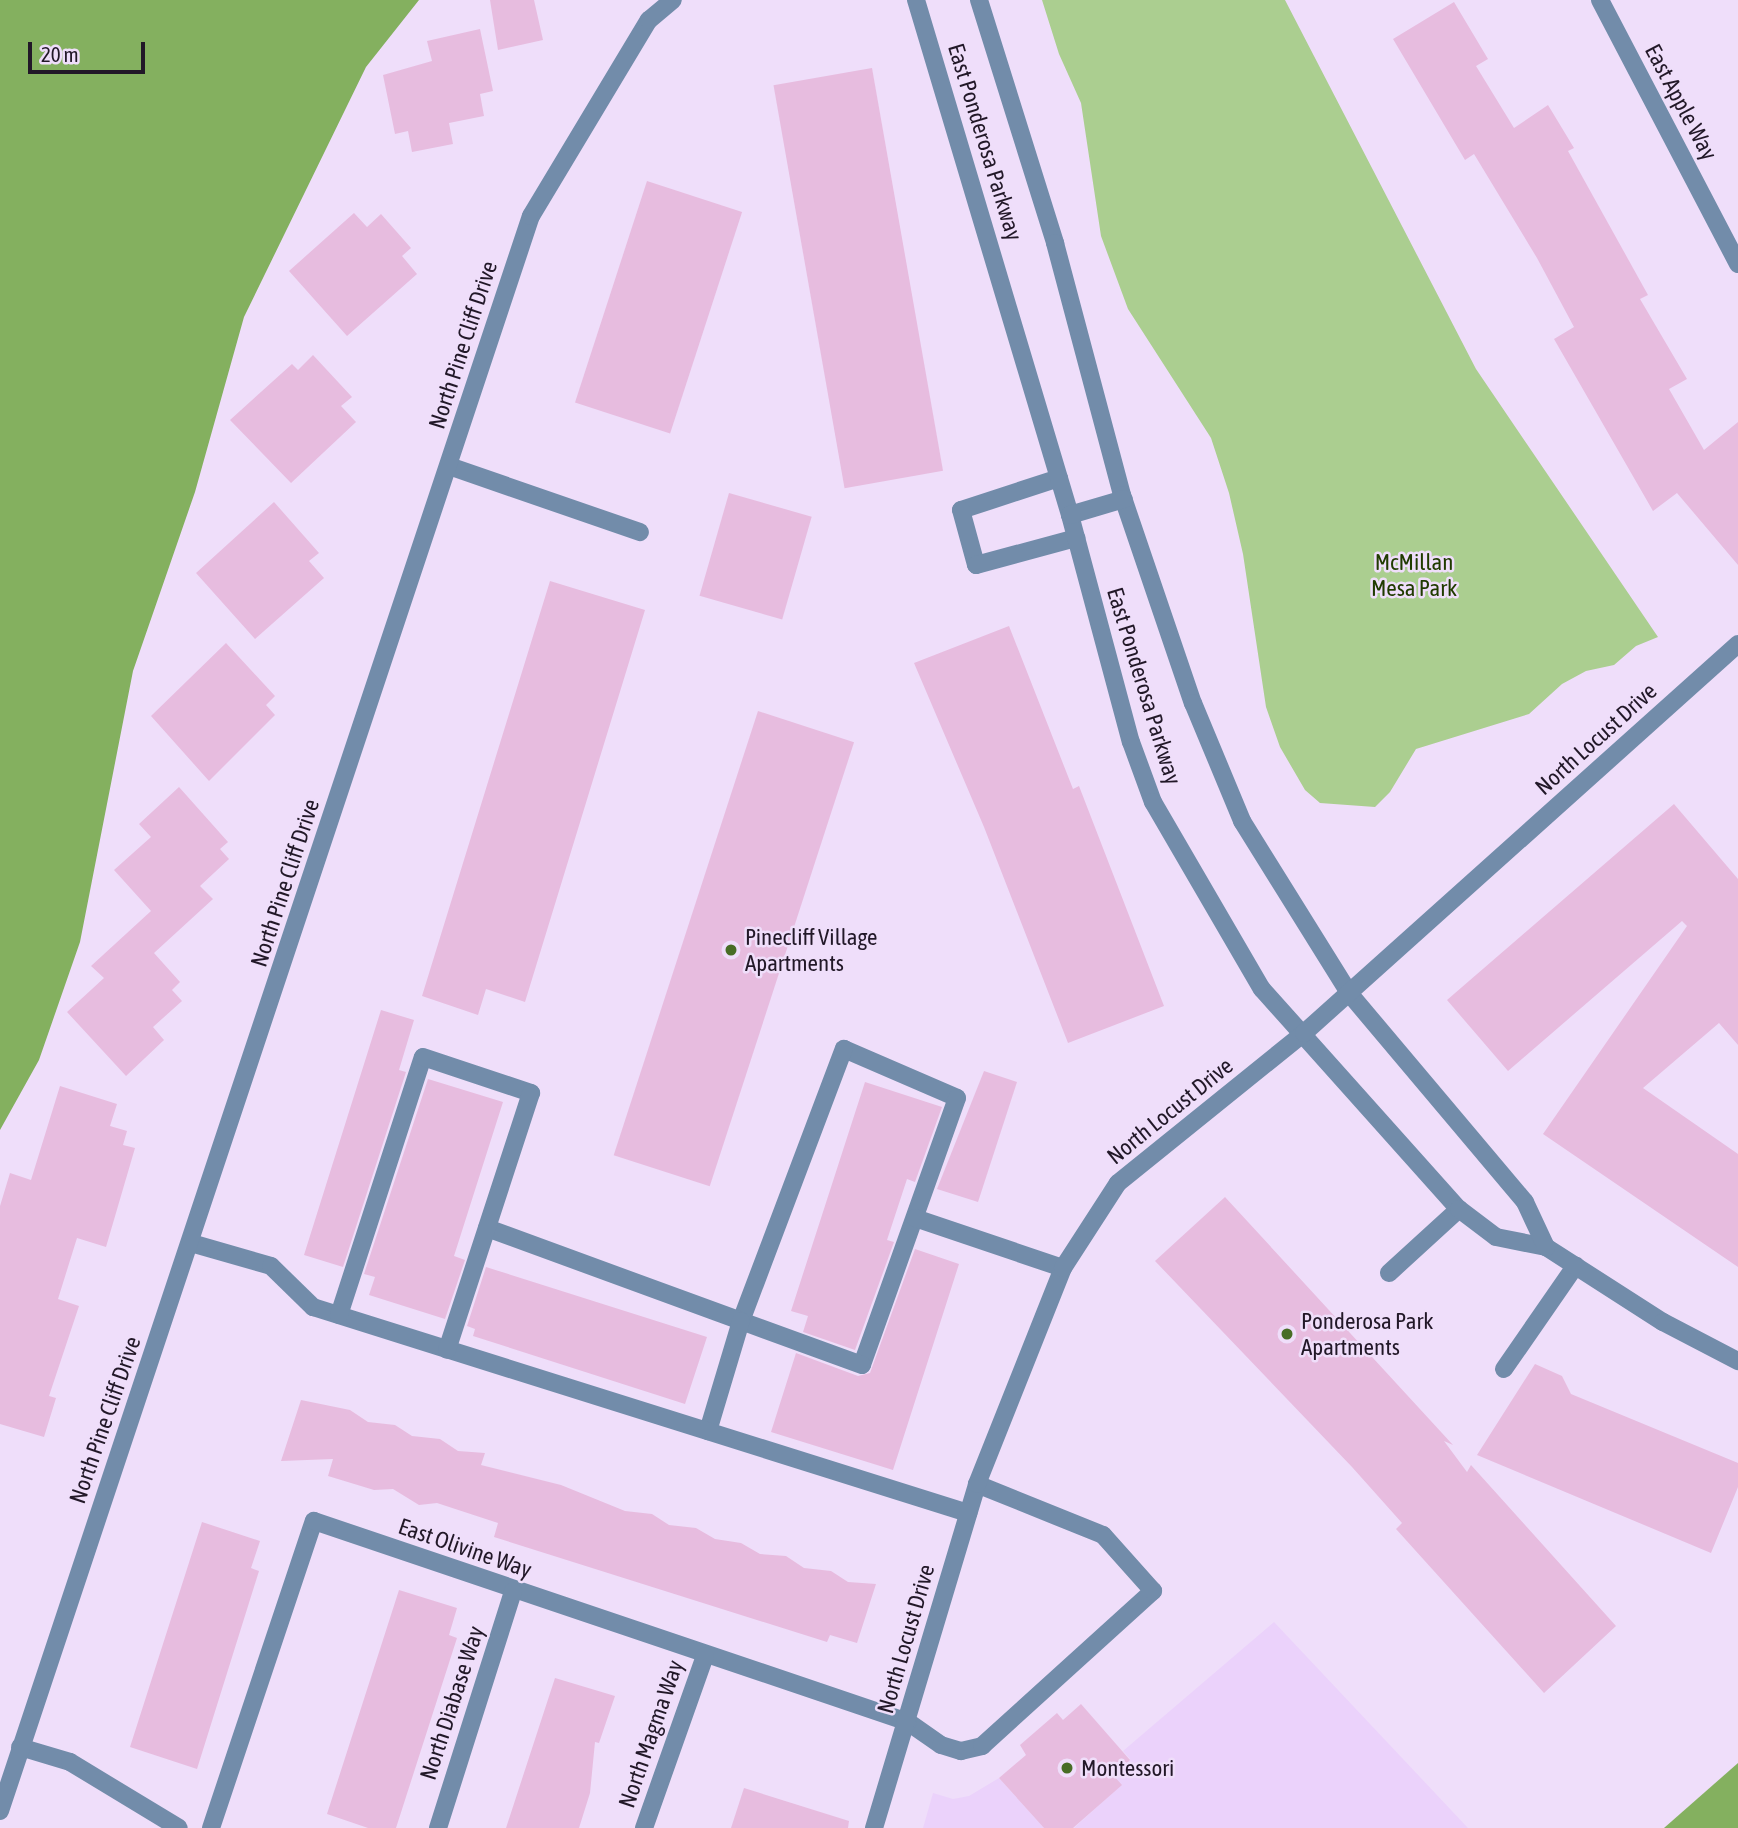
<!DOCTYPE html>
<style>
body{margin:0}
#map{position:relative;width:1738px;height:1828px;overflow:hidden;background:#efdefa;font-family:"Asap Condensed",sans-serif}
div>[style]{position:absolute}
.built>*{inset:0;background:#ebd2fb}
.green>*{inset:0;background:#abce90}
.forest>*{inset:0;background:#84b05f}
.building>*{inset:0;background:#e7bcdf;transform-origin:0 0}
.lane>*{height:18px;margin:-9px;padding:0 9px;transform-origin:9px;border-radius:9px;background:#728caa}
.street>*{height:18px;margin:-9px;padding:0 9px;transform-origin:9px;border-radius:9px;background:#728caa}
.dots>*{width:19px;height:19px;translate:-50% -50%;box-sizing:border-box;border:4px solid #efdefa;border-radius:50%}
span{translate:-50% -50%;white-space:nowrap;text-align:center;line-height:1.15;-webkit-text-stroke:5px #efdefa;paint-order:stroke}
.street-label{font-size:23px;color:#221828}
.park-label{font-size:23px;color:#203b00}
.poi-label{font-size:23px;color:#221828}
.left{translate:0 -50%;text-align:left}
.scale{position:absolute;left:28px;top:42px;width:117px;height:32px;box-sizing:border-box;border:4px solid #221828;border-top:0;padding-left:9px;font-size:21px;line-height:24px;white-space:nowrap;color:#221828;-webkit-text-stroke:5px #efdefa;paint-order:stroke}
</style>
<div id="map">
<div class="built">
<div style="clip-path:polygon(1274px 1622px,1468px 1828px,1074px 1828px,1121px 1785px,1114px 1776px,1130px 1759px,1123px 1751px)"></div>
<div style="clip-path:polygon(999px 1778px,1044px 1828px,923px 1828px,933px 1793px,953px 1799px,969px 1796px)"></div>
</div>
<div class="green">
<div style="clip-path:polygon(1042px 0,1285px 0,1476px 369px,1658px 637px,1636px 646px,1614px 665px,1586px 671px,1562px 684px,1529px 714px,1416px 749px,1390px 792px,1375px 807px,1320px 803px,1305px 790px,1280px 747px,1266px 707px,1243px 554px,1229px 493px,1211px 438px,1128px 309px,1101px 236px,1081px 103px,1059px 54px)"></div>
</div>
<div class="forest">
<div style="clip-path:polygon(0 0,419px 0,366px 67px,244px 317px,195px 492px,133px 671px,80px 942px,39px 1060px,0 1130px)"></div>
<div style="clip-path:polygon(1738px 1763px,1738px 1828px,1664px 1828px)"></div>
</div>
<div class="building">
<div style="clip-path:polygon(490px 0,534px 0,543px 40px,498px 50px)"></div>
<div style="clip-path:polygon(1454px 2px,1488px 59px,1476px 66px,1514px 128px,1548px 105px,1574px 148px,1568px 151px,1648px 295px,1640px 299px,1687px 379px,1669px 389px,1704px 450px,1738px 422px,1738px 565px,1677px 493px,1653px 511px,1554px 339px,1574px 327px,1537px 258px,1474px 154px,1465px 160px,1393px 39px)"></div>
<div style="clip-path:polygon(480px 29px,493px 91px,480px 94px,484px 116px,449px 123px,453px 144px,412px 152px,408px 131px,395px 134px,383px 75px,432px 61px,427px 41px)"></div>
<div style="left:872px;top:68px;width:409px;height:100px;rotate:80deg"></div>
<div style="left:647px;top:181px;width:100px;height:233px;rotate:18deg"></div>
<div style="clip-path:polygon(354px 213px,367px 227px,381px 214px,411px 248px,402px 256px,417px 274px,347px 336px,289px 271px)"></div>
<div style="clip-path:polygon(313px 355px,352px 397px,341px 406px,356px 422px,291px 483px,230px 420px,292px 364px,298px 370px)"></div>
<div style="left:729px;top:493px;width:86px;height:107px;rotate:16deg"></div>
<div style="clip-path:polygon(274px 502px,319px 553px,309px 561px,324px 578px,255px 639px,196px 573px)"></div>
<div style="clip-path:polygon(550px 581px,645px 610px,525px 1002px,486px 989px,478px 1015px,422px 996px)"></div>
<div style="clip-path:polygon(1009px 626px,1073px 789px,1079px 786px,1164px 1006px,1068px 1043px,984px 827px,914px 663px)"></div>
<div style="clip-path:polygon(226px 643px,275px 696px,266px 705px,275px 715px,209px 781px,151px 716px)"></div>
<div style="left:758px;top:711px;width:101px;height:467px;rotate:18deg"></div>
<div style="clip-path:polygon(179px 787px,228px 842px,220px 849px,229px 859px,200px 886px,213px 899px,154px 953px,180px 982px,172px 990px,182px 1001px,153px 1027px,164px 1040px,126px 1076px,67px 1012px,104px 978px,91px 966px,151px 911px,114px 870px,151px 837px,139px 824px)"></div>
<div style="clip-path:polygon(1674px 804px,1738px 879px,1738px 1045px,1719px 1023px,1643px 1088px,1738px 1154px,1738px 1267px,1543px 1134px,1687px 926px,1682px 921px,1508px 1071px,1447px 1000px)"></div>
<div style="clip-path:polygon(381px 1010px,414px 1020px,399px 1070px,406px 1072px,343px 1267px,304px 1255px)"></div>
<div style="clip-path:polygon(984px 1071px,1017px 1082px,978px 1202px,937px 1189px)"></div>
<div style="clip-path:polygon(428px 1079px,503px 1102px,454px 1256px,465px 1260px,445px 1319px,369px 1295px,375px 1277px,364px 1274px)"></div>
<div style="clip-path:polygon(865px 1082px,942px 1107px,915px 1182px,907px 1179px,887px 1240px,894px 1242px,855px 1350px,803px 1332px,808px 1316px,791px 1311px)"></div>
<div style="clip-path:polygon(60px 1086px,117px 1104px,110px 1126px,127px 1131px,123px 1145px,135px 1148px,106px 1247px,77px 1238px,58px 1299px,79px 1306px,49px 1396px,56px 1398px,44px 1437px,0 1424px,0 1206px,10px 1173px,31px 1180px)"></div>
<div style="clip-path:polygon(1225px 1197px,1453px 1445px,1444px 1441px,1467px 1472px,1471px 1465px,1616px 1626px,1544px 1693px,1396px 1529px,1402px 1523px,1352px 1467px,1155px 1261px)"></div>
<div style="clip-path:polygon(915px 1249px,959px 1264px,893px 1470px,771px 1432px,796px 1353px,858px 1376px,870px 1373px)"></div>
<div style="clip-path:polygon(486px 1267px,707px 1337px,685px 1404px,473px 1336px,475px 1329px,467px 1326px)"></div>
<div style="clip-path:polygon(1535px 1364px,1562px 1376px,1571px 1394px,1738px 1463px,1738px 1487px,1711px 1553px,1477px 1455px)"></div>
<div style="clip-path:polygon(301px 1400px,350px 1410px,368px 1422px,395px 1425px,412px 1436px,440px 1439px,458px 1451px,485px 1453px,481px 1465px,561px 1485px,625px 1511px,652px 1514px,669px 1525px,696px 1528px,715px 1539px,741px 1543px,760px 1554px,786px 1556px,804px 1568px,831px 1571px,848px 1582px,876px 1584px,857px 1643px,830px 1635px,827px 1642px,494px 1537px,498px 1523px,437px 1503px,419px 1505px,393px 1489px,374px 1490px,328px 1476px,333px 1459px,281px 1461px)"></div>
<div style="clip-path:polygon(202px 1522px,260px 1541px,251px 1568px,259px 1571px,197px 1769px,130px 1747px)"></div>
<div style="clip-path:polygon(399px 1590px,457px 1608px,449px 1635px,457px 1638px,396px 1828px,368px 1828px,327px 1814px)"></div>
<div style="clip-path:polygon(555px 1678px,615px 1696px,599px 1743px,595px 1742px,590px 1793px,579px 1828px,506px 1828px)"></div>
<div style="clip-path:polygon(1081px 1704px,1130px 1760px,1114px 1776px,1122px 1785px,1073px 1828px,1044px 1828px,999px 1778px,1026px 1755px,1020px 1745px,1057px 1713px,1063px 1720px)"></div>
<div style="clip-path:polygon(744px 1788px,849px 1821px,848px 1828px,731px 1828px)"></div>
</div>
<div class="lane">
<div style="left:449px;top:466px;width:202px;rotate:19.1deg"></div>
<div style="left:1059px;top:478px;width:103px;rotate:161.9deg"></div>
<div style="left:961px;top:510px;width:57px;rotate:74.7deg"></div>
<div style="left:976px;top:565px;width:104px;rotate:-15.1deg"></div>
<div style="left:844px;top:1049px;width:123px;rotate:23.4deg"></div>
<div style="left:957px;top:1098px;width:283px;rotate:109.6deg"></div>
<div style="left:862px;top:1365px;width:129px;rotate:-160deg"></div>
<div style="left:741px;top:1321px;width:291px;rotate:-69.3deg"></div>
<div style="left:915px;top:1218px;width:156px;rotate:18.7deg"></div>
<div style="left:487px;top:1228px;width:270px;rotate:20.1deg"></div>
<div style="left:741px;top:1321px;width:115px;rotate:106.7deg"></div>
<div style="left:191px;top:1243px;width:83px;rotate:16deg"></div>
<div style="left:271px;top:1266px;width:59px;rotate:44.3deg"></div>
<div style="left:313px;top:1307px;width:687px;rotate:17.46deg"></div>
<div style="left:1389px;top:1273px;width:95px;rotate:-42.4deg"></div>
<div style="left:339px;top:1315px;width:271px;rotate:-72deg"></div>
<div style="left:423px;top:1057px;width:114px;rotate:18.4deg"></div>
<div style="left:531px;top:1093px;width:270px;rotate:108.1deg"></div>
<div style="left:1504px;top:1369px;width:126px;rotate:-55.3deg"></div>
<div style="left:908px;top:1722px;width:40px;rotate:34.9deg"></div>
<div style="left:941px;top:1745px;width:21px;rotate:17deg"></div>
<div style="left:961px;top:1751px;width:22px;rotate:-13deg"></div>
<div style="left:982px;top:1746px;width:231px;rotate:-42.2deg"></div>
<div style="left:1153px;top:1591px;width:75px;rotate:-131.8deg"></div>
<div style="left:1103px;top:1535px;width:136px;rotate:-158deg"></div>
</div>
<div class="street">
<div style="left:916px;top:0;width:538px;rotate:73.35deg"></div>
<div style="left:1070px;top:515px;width:235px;rotate:75deg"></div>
<div style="left:1131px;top:742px;width:64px;rotate:69.9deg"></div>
<div style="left:1153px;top:802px;width:216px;rotate:59.8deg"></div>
<div style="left:1262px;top:989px;width:295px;rotate:48.2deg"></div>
<div style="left:1459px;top:1209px;width:46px;rotate:37.1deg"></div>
<div style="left:1496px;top:1237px;width:51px;rotate:11.3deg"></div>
<div style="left:1546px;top:1247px;width:139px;rotate:32.7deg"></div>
<div style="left:1663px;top:1322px;width:85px;rotate:27.5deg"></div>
<div style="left:979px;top:0;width:255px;rotate:72.6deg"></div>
<div style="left:1055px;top:243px;width:261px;rotate:75.1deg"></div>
<div style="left:1122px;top:495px;width:220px;rotate:71.2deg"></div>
<div style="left:1193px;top:703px;width:128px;rotate:67.4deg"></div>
<div style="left:1242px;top:821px;width:203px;rotate:58.1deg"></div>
<div style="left:1349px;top:993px;width:273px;rotate:49.9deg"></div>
<div style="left:1525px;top:1202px;width:50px;rotate:65deg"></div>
<div style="left:1600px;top:0;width:298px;rotate:62.4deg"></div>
<div style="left:1070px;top:515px;width:56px;rotate:-16.5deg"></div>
<div style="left:20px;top:1747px;width:52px;rotate:16.7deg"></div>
<div style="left:70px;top:1762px;width:127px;rotate:31.2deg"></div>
<div style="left:0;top:1811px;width:1681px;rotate:-71.59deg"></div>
<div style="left:531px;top:216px;width:229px;rotate:-59deg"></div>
<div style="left:649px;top:20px;width:31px;rotate:-40deg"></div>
<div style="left:211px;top:1828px;width:324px;rotate:-71.5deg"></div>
<div style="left:314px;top:1521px;width:627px;rotate:18.69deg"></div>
<div style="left:438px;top:1828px;width:248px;rotate:-72.4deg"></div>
<div style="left:644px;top:1828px;width:182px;rotate:-70.5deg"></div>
<div style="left:874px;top:1828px;width:359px;rotate:-73.3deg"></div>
<div style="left:977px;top:1484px;width:232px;rotate:-68.3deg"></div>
<div style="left:1063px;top:1268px;width:101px;rotate:-57.1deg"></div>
<div style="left:1118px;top:1183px;width:239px;rotate:-38.9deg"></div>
<div style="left:1304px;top:1033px;width:583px;rotate:-41.87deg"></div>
</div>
<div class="dots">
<div style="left:731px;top:950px;background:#486d26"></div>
<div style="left:1287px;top:1334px;background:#486d26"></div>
<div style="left:1067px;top:1768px;background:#486d26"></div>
</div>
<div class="street-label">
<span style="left:1681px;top:102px;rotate:62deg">East Apple Way</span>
<span style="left:985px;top:142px;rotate:73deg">East Ponderosa Parkway</span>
<span style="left:463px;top:345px;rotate:-72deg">North Pine Cliff Drive</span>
<span style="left:1144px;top:686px;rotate:73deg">East Ponderosa Parkway</span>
<span style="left:1596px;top:739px;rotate:-42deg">North Locust Drive</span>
<span style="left:285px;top:883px;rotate:-72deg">North Pine Cliff Drive</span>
<span style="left:1170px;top:1111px;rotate:-39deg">North Locust Drive</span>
<span style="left:105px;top:1420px;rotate:-71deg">North Pine Cliff Drive</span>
<span style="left:465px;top:1548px;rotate:19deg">East Olivine Way</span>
<span style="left:906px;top:1639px;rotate:-74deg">North Locust Drive</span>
<span style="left:452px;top:1703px;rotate:-72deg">North Diabase Way</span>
<span style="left:651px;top:1734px;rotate:-71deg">North Magma Way</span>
</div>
<div class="park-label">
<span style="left:1414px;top:575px">McMillan<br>Mesa Park</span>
</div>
<div class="poi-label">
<span class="left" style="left:745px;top:950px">Pinecliff Village<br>Apartments</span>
<span class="left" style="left:1301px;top:1334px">Ponderosa Park<br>Apartments</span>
<span class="left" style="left:1081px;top:1768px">Montessori</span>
</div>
<div class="scale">20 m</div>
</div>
